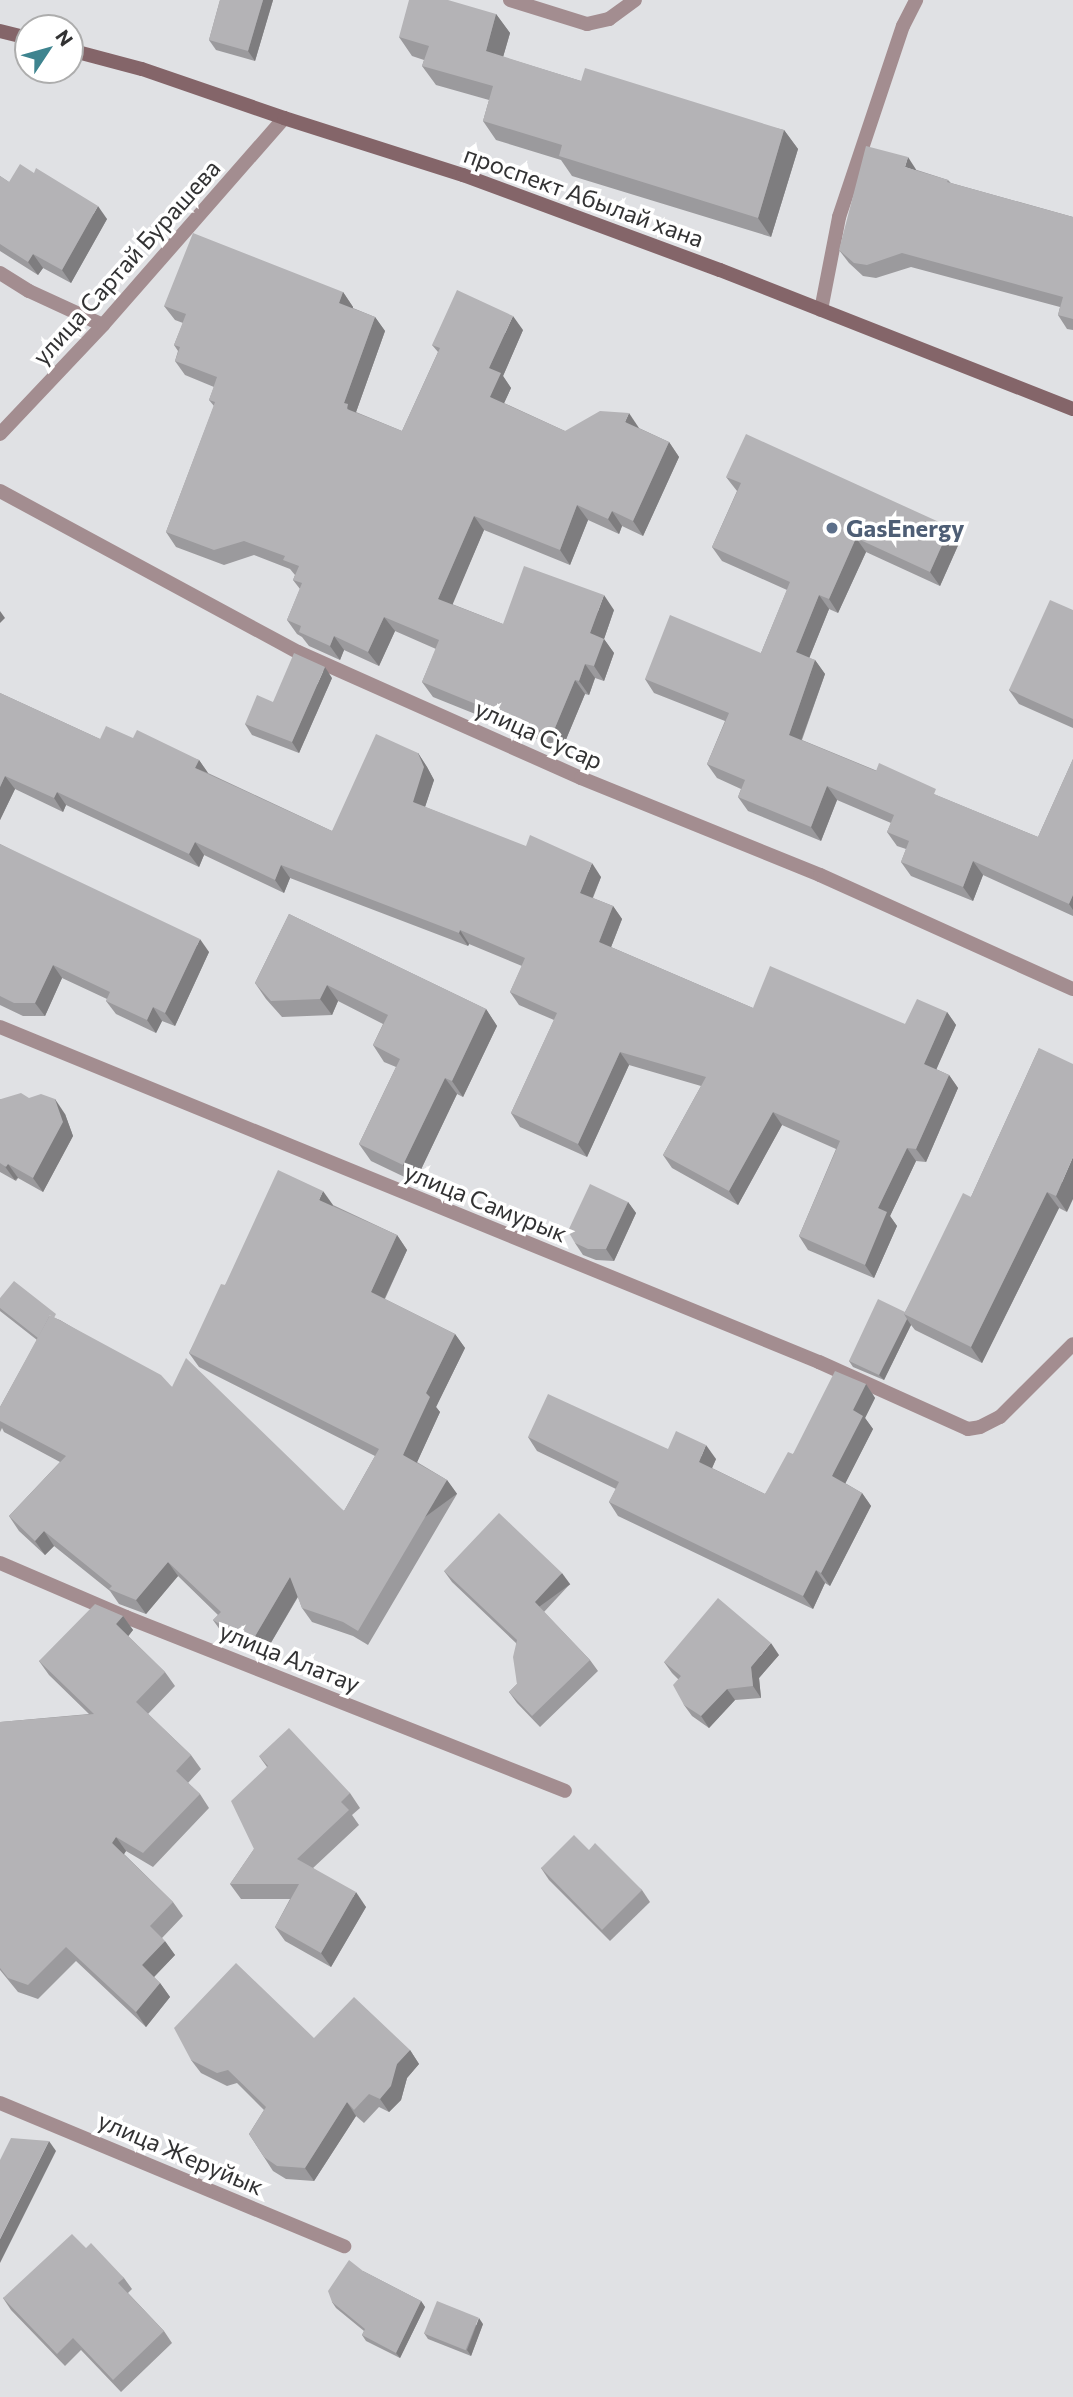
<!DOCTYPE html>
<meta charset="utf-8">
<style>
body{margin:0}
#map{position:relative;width:1073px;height:2397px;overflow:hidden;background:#e0e1e4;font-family:Commissioner,sans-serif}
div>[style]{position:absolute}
.street>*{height:14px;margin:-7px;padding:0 7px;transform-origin:7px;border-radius:7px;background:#a38d90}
.secondary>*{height:14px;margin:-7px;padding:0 7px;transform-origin:7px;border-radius:7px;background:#846569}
.wall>*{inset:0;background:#9b9a9d}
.shaded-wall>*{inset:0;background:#7e7d7f;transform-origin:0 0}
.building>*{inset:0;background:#b4b3b6;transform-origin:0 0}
.dots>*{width:19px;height:19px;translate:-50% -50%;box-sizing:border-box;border:4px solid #fff;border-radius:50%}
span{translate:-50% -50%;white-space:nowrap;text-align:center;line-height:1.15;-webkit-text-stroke:7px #fff;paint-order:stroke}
.street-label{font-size:24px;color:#323233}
.service-label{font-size:24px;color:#4e5e75;font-weight:700}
.left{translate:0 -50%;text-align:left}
.north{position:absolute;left:14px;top:14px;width:70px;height:70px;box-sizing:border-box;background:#fff;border:2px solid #adadad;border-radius:50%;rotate:54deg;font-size:19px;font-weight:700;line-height:28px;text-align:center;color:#323233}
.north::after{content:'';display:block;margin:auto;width:24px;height:32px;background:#3e848f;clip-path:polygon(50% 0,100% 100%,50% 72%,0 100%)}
</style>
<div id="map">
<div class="street">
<div style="left:510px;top:0;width:81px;rotate:17.3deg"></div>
<div style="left:587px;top:24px;width:23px;rotate:-13deg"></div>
<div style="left:609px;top:19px;width:32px;rotate:-36deg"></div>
<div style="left:0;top:273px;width:34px;rotate:32deg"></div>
<div style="left:29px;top:291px;width:81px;rotate:24.7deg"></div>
<div style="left:821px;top:310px;width:95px;rotate:-79deg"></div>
<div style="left:839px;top:217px;width:201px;rotate:-71.5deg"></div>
<div style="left:903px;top:26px;width:29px;rotate:-63deg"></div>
<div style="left:0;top:434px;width:150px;rotate:-46.6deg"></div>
<div style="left:103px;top:325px;width:275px;rotate:-48.8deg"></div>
<div style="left:0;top:491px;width:339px;rotate:28.4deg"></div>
<div style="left:298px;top:652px;width:310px;rotate:24deg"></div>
<div style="left:581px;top:778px;width:258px;rotate:22.1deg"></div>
<div style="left:820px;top:875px;width:277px;rotate:24.3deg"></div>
<div style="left:0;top:1027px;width:885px;rotate:22.25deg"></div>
<div style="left:819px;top:1362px;width:163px;rotate:24.2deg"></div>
<div style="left:968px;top:1429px;width:12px;rotate:-9deg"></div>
<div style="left:980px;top:1427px;width:22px;rotate:-27deg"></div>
<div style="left:1000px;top:1417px;width:103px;rotate:-45deg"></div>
<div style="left:0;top:1563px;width:137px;rotate:23.2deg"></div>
<div style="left:126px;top:1617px;width:472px;rotate:21.6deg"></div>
<div style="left:0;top:2103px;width:373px;rotate:22.6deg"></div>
</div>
<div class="secondary">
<div style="left:0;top:31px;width:29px;rotate:14deg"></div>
<div style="left:70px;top:50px;width:74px;rotate:14.8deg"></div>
<div style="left:142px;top:69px;width:150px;rotate:19deg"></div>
<div style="left:284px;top:118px;width:188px;rotate:17.7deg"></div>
<div style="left:463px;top:175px;width:274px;rotate:20.3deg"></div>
<div style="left:720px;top:270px;width:379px;rotate:21.5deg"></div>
</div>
<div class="wall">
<div style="clip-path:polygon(220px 0,273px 0,255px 61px,216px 50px,209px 40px)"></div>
<div style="clip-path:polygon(496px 14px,510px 33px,503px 57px,581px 81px,784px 130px,798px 149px,771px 237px,572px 176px,561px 160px,496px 140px,483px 121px,489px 100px,436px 85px,422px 66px,424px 60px,412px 56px,399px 37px)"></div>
<div style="clip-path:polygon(917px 170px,948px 180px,951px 183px,1073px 217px,1073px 330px,1067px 329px,1058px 315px,1060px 307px,911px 267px,876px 278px,863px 276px,849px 263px,839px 250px)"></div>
<div style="clip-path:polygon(0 176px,9px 182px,107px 219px,71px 283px,43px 268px,38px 275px,0 251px)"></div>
<div style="clip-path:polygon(343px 292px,353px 307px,353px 308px,375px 317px,385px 331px,356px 412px,402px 431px,438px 352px,432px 345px,523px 330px,503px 376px,511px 388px,504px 403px,565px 431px,639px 428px,669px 442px,679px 457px,643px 536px,622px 526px,619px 534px,588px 520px,570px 565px,484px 530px,452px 604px,503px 624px,614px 610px,604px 639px,614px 653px,604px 681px,595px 678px,589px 695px,585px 694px,562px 749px,433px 697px,422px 682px,436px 649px,395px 631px,379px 666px,344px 650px,340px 660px,309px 646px,302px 637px,297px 634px,287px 620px,300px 589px,293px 580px,295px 575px,290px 569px,254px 555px,224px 565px,176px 547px,166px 532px,214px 406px,209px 400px,214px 387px,185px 375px,175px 361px,178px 351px,174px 345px,183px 323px,175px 320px,164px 306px)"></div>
<div style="clip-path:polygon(726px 477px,950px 527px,960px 541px,940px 586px,866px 552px,838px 613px,829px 609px,809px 658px,815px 660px,825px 674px,802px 740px,1038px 837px,1073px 759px,1073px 916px,983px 875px,973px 901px,911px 876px,901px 862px,906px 849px,897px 846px,887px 832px,891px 823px,837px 800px,821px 841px,748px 811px,738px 797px,741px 789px,717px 778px,707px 764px,725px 721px,654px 693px,645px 679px,761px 653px,787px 590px,722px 561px,712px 547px,737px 491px)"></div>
<div style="clip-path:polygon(1073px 610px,1073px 728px,1019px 704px,1009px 690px)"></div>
<div style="clip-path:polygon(332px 678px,299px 753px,252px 735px,245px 724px,273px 702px)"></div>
<div style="clip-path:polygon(0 693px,100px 739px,133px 738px,199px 760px,208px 773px,332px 831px,418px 753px,427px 767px,434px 780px,425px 807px,601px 877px,593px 898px,613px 906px,622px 919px,611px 947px,753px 1008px,905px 1024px,947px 1012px,956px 1025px,936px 1069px,949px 1075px,958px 1088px,926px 1162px,916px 1161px,890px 1216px,897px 1226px,874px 1278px,808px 1250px,799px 1236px,836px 1149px,782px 1125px,738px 1205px,672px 1168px,663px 1155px,701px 1086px,629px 1065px,587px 1157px,520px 1127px,511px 1113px,554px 1020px,519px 1005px,510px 992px,522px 966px,469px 944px,468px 946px,290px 878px,284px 893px,204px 855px,199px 867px,66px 805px,63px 812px,15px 789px,0 820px)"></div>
<div style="clip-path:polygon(0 844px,209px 952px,175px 1026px,162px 1021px,156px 1033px,116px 1014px,106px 1001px,107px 999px,62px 978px,45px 1016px,23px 1016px,0 1005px)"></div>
<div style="clip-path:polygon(289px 914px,486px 1009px,497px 1026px,463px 1097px,457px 1094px,415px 1182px,371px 1161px,359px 1144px,396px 1067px,384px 1062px,373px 1045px,383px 1024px,338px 1001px,332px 1015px,282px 1017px,266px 999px,255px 983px)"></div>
<div style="clip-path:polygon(1039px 1048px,1067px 1212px,1059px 1208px,982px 1363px,915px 1330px,911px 1325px,884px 1380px,853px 1367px,849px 1361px,905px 1312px,971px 1197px)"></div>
<div style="clip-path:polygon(0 1099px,65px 1114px,73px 1136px,43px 1192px,18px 1178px,16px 1181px,0 1172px)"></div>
<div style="clip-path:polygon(628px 1202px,636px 1213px,614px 1261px,596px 1260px,583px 1255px,575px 1243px)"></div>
<div style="clip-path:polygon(333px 1205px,397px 1235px,407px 1250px,385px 1299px,455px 1334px,465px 1348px,436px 1407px,440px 1412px,417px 1462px,447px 1480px,457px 1494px,368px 1645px,353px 1636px,312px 1622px,302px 1608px,298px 1597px,262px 1658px,223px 1634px,213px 1620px,218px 1615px,178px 1576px,146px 1614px,119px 1604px,110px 1591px,54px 1546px,45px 1555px,19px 1531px,9px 1516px,60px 1462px,4px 1432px,2px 1428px,0 1432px,0 1407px,37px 1340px,0 1311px,0 1298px,60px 1320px,172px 1387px,344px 1511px,375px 1456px,199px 1367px,189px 1353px,225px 1285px)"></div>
<div style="clip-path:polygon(866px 1384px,875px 1398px,865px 1418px,873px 1429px,845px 1483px,862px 1493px,871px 1506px,830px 1586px,825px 1583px,813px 1609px,618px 1516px,609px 1502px,616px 1489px,537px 1451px,528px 1437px,668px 1449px,716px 1459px,712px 1468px,765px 1494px,793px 1454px)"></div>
<div style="clip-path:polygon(444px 1571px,570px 1584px,544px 1612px,590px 1660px,598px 1671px,540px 1727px,517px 1703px,509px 1692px,517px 1684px,516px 1643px,452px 1582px)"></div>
<div style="clip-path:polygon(123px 1616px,133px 1630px,128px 1636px,165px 1672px,175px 1686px,148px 1714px,191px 1755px,201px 1769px,188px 1783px,200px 1794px,209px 1808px,153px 1867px,126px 1851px,124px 1854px,173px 1902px,183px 1916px,162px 1938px,175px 1955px,154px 1977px,160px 1983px,170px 1997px,146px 2027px,76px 1961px,38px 1999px,18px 1992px,0 1970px,0 1722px,89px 1714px,49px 1675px,39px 1661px)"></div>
<div style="clip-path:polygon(779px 1655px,759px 1678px,761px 1698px,735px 1700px,709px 1728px,692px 1716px,684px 1705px,678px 1679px,672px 1673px,664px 1662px)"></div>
<div style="clip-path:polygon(259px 1756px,350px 1793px,360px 1808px,352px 1815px,359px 1825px,313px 1868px,366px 1907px,331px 1967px,285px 1941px,275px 1927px,290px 1899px,241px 1899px,230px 1884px,254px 1849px,267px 1767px)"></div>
<div style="clip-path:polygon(589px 1850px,642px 1890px,650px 1902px,610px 1941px,549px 1880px,541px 1868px)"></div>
<div style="clip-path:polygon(314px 2038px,410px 2050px,419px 2064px,407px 2078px,401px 2100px,389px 2112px,379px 2107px,364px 2123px,356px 2116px,314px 2181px,286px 2179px,273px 2171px,249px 2134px,264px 2110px,237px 2083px,227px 2086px,201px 2073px,191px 2060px)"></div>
<div style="clip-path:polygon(86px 2248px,124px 2278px,132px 2289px,128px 2293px,164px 2331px,172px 2343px,121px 2392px,81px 2350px,65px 2366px,11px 2310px,3px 2298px)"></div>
<div style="clip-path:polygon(363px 2271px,421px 2301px,425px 2307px,400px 2358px,366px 2341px,362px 2335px,364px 2331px,336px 2308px,332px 2302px)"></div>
<div style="clip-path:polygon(483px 2324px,471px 2356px,428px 2339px,424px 2333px)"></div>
</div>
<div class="shaded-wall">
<div style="clip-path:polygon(263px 0,273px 0,255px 61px,248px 51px)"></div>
<div style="clip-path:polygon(496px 14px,510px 33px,499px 71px,486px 51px)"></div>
<div style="clip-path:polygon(784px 130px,798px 149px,771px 237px,758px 218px)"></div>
<div style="clip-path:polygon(908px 157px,917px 171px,905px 167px)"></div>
<div style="clip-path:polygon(98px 206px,107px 219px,71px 283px,62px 270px)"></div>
<div style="clip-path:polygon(33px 254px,43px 268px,38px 275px,28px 262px)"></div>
<div style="clip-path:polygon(343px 292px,353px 307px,349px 318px,339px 303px)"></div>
<div style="clip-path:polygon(513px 316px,523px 330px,503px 376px,511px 388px,500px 412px,490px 397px,489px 368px)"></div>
<div style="clip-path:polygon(375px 317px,385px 331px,355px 415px,357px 423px,344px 403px)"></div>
<div style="clip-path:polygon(629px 413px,639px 428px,635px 437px,625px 422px)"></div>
<div style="clip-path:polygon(669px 442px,679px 457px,643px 536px,633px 521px)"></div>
<div style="clip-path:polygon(577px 505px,588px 520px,570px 565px,560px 550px)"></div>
<div style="clip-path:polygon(612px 511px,622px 526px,619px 534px,608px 519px)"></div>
<div style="clip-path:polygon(474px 516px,484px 530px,449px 613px,438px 599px)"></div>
<div style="clip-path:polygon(950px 527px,960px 541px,940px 586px,930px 572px)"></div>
<div style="clip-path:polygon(856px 538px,866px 552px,838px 613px,829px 599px)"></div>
<div style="clip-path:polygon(604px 595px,614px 610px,604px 639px,614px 653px,604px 681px,594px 666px,590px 633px)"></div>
<div style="clip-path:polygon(819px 595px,829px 609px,806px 666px,796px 652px)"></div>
<div style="clip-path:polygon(0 611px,5px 618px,0 623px)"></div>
<div style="clip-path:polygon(384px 617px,395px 631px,379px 666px,368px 652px)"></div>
<div style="clip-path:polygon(334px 636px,344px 650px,340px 660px,330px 646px)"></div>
<div style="clip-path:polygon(815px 660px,825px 674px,798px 749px,789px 735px)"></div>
<div style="clip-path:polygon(585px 664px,595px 678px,589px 695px,579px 681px)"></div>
<div style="clip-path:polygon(325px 667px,332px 678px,299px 753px,292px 742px)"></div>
<div style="clip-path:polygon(575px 680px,585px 694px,562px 749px,552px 735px)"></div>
<div style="clip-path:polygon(418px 753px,427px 767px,434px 780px,422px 816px,413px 802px)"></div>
<div style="clip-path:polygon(199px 760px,208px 773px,195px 768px)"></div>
<div style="clip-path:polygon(5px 776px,15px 789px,0 820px,0 787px)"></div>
<div style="clip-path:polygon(827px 786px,837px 800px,821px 841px,811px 827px)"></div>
<div style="clip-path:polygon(57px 792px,66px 805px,63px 812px,54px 798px)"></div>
<div style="clip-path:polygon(195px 842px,204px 855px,199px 867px,189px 854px)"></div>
<div style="clip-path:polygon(973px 861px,983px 875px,973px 901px,963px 887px)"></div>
<div style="clip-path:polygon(592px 863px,601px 877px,589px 906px,580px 893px)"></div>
<div style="clip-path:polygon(281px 865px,290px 878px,284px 893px,275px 880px)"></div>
<div style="clip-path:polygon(1073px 895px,1073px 910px,1069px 904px)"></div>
<div style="clip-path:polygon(613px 906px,622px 919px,608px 955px,599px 942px)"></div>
<div style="clip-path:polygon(460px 930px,469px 944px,468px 946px,459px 933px)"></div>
<div style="clip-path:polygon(200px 939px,209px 952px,175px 1026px,165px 1013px)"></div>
<div style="clip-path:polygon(53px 965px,62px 978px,45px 1016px,35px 1003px)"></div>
<div style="clip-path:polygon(327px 985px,338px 1001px,332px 1015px,320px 999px)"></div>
<div style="clip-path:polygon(153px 1007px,162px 1021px,156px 1033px,147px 1020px)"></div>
<div style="clip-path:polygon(486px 1009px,497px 1026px,463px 1097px,452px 1081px)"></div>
<div style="clip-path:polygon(947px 1012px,956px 1025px,933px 1077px,924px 1064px)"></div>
<div style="clip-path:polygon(620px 1052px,629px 1065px,587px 1157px,578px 1144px)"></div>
<div style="clip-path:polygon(949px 1075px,958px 1088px,926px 1162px,916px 1149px)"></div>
<div style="clip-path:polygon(445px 1078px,457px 1094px,415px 1182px,403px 1165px)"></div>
<div style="clip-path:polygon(55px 1099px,65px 1114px,73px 1136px,43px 1192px,33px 1178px)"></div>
<div style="clip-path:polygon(773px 1112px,782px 1125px,738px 1205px,729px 1191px)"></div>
<div style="clip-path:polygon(907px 1148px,916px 1161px,890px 1216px,897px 1226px,874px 1278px,865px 1265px,878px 1208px)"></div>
<div style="clip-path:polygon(1073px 1157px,1073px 1199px,1067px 1212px,1056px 1196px)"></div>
<div style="left:8px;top:1164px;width:17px;height:4px;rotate:54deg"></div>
<div style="clip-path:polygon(323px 1191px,333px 1205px,329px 1214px,319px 1200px)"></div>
<div style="clip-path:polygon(1047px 1192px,1059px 1208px,982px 1363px,971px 1347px)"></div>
<div style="clip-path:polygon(628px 1202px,636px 1213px,614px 1261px,606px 1249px)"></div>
<div style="clip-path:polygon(397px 1235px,407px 1250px,381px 1306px,371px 1292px)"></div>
<div style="clip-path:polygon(907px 1319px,911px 1325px,884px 1380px,879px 1375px)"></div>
<div style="clip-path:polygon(455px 1334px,465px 1348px,436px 1407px,440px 1412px,414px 1469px,403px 1455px,426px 1393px)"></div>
<div style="clip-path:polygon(866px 1384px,875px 1398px,865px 1418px,873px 1429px,842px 1490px,832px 1476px,853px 1410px)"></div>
<div style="clip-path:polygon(706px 1445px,716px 1459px,709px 1475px,699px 1462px)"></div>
<div style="left:447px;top:1480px;width:17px;height:175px;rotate:54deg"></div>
<div style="clip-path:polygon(862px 1493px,871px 1506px,830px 1586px,821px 1573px)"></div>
<div style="clip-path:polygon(44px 1531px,54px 1546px,45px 1555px,35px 1541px)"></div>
<div style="clip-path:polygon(168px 1562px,178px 1576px,146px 1614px,136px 1600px)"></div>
<div style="clip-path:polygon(816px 1570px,825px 1583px,813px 1609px,803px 1596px)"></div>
<div style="left:562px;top:1573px;width:14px;height:40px;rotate:54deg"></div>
<div style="clip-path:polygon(290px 1577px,301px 1591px,262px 1658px,251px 1643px)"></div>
<div style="clip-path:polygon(123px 1616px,133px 1630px,126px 1639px,116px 1624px)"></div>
<div style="clip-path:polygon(771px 1643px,779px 1655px,759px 1678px,761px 1698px,753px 1686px,751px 1667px)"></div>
<div style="clip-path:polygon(727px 1689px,735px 1700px,709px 1728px,701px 1716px)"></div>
<div style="clip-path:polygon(116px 1837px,126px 1851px,122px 1857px,112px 1843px)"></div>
<div style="clip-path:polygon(356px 1892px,366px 1907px,331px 1967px,321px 1953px)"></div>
<div style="clip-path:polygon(165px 1941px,175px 1955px,152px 1979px,142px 1965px)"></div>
<div style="clip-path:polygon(160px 1983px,170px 1997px,146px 2027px,136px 2012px)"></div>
<div style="clip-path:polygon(410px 2050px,419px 2064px,407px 2078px,401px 2100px,389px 2112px,380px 2099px,397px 2064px)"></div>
<div style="clip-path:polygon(347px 2102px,356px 2116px,314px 2181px,305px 2168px)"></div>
<div style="clip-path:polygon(49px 2141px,56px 2151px,0 2263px,0 2239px)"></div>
<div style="clip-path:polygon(421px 2301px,425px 2307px,400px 2358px,396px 2353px)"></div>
<div style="clip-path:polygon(479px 2318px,483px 2324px,471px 2356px,467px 2350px)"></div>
</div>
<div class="building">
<div style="clip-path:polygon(220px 0,263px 0,248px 51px,209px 40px)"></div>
<div style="clip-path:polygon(409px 0,448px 0,496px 14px,486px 51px,581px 81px,585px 68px,784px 130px,758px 218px,559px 156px,562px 145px,483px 121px,493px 86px,422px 66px,429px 46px,399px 37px)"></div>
<div style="clip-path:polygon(866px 146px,908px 157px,905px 167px,948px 180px,947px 182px,1073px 217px,1073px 319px,1058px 315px,1063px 297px,902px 253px,867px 265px,854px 263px,839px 250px)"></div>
<div style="clip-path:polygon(20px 164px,34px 173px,36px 168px,98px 206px,62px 270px,33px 254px,28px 262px,0 244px,0 176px,9px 182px)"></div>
<div style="clip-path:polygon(193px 233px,343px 292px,339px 303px,375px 317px,344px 403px,348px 404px,347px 409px,402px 431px,440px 348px,432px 345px,457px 290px,513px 316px,489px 368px,501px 373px,490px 397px,565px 431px,600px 411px,629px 413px,625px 422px,669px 442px,633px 521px,612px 511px,608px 519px,577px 505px,560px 550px,474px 516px,438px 599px,503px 624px,524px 566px,604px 595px,590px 633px,604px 639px,594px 666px,585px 664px,579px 681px,575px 680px,552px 735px,422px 682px,439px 640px,384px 617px,368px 652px,334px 636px,330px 646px,299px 632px,301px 626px,287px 620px,302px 583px,293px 580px,299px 566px,283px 560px,285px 556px,244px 541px,214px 550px,166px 532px,215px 402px,209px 400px,217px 377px,175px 361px,180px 347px,174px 345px,186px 314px,164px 306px)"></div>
<div style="clip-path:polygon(746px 434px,950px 527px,930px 572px,856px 538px,829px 599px,819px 595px,796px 652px,815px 660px,789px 735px,876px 771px,879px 763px,936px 789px,934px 794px,1038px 837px,1073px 759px,1073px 895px,1069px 904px,973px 861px,963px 887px,901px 862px,909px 841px,887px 832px,894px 815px,827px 786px,811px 827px,738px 797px,745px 780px,707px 764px,729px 713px,645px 679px,670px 615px,761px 653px,790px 582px,712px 547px,741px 483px,726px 477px)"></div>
<div style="clip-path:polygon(1050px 600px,1073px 610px,1073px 719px,1009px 690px)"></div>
<div style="clip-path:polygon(294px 653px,325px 667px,292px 742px,245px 724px,257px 695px,273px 702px)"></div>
<div style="clip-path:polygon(0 693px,100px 739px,106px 726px,133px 738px,137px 730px,199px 760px,195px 768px,332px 831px,376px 734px,418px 753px,424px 767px,413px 802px,526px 846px,530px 835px,592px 863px,580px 893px,613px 906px,599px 942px,753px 1008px,770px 966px,905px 1024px,917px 999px,947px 1012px,924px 1064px,949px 1075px,916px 1149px,907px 1148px,878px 1208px,887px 1212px,865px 1265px,799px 1236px,840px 1141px,773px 1112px,729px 1191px,663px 1155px,706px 1077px,620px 1052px,578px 1144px,511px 1113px,557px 1013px,510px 992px,525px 958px,460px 930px,459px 933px,281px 865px,275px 880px,195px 842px,189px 854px,57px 792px,54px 798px,5px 776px,0 787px)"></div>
<div style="clip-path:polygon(0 844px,200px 939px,165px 1013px,153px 1007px,147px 1020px,106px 1001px,110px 992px,53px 965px,35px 1003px,14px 1003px,0 996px)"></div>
<div style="clip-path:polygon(289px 914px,486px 1009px,452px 1081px,445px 1078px,403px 1165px,359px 1144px,400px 1059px,373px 1045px,388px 1015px,327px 985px,320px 999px,271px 1001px,255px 983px)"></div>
<div style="clip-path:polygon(1039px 1048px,1073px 1064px,1073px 1157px,1056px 1196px,1047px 1192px,971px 1347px,904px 1314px,963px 1193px,971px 1197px)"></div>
<div style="clip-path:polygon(21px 1093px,29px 1098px,41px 1094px,55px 1099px,63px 1122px,33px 1178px,8px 1164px,6px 1167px,0 1163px,0 1099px,1px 1099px)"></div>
<div style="clip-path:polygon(278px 1170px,323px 1191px,319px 1200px,397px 1235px,371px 1292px,455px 1334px,426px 1393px,430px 1397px,403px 1455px,447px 1480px,358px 1631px,343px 1622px,302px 1608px,290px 1577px,251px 1643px,213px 1620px,221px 1612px,168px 1562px,136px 1600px,109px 1589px,112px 1586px,44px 1531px,35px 1541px,9px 1516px,66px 1456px,0 1421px,0 1407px,50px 1315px,161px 1375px,172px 1387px,186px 1358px,344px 1511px,379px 1449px,189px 1353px,221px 1284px,225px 1285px)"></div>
<div style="clip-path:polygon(590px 1184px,628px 1202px,606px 1249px,588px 1249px,575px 1243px,568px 1231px)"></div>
<div style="clip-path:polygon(14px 1281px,56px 1314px,54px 1318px,50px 1315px,38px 1338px,0 1308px,0 1298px)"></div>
<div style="clip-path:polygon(878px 1299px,905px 1312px,904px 1314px,907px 1319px,879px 1375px,849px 1361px)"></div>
<div style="clip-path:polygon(835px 1371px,866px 1384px,853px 1410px,863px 1416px,832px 1476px,862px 1493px,821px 1573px,816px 1570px,803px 1596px,609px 1502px,619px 1482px,528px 1437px,548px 1394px,668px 1449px,676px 1431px,706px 1445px,699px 1462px,765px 1494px,788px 1452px,793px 1454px)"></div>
<div style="clip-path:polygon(499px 1513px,562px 1573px,535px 1602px,590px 1660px,532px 1716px,509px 1692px,517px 1684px,513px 1657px,517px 1640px,444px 1571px)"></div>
<div style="clip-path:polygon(718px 1598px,771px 1643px,751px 1667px,753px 1686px,727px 1689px,701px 1716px,684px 1705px,673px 1685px,681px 1676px,664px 1662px)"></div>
<div style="clip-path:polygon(95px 1604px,123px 1616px,116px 1624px,165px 1672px,136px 1702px,191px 1755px,176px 1771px,200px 1794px,143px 1853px,116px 1837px,112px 1843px,173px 1902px,150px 1926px,165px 1941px,142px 1965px,160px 1983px,136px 2012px,66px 1947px,28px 1985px,8px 1978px,0 1968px,0 1722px,94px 1714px,39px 1661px)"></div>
<div style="clip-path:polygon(289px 1728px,350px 1793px,341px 1802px,349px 1810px,297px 1859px,356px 1892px,321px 1953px,275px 1927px,299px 1884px,230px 1884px,254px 1849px,231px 1801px,268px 1766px,259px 1756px)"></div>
<div style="clip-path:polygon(574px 1835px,589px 1850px,595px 1843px,642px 1890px,602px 1930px,541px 1868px)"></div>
<div style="clip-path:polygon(236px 1963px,314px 2038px,354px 1997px,410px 2050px,397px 2064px,391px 2086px,380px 2099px,369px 2094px,354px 2110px,347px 2102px,305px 2168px,277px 2166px,264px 2157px,249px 2134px,266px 2107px,228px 2070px,217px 2073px,191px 2060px,174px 2028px)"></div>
<div style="clip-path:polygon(11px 2138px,49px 2141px,0 2239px,0 2160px)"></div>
<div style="clip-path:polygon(72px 2234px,86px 2248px,91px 2243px,124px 2278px,118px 2283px,164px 2331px,113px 2380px,73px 2338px,57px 2354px,3px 2298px)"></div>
<div style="clip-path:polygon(349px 2260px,363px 2271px,421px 2301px,396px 2353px,362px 2335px,365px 2329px,332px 2302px,328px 2291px)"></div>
<div style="left:437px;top:2301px;width:45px;height:35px;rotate:22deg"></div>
</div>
<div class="dots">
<div style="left:832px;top:528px;background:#5c6f8a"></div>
</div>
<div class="street-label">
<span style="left:584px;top:196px;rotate:20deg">проспект Абылай хана</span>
<span style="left:126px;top:262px;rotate:-48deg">улица Сартай Бурашева</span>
<span style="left:539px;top:734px;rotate:24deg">улица Сусар</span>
<span style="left:486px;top:1202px;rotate:22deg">улица Самурык</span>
<span style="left:290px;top:1657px;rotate:22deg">улица Алатау</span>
<span style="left:181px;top:2153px;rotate:23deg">улица Жеруйык</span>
</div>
<div class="service-label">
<span class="left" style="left:846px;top:528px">GasEnergy</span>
</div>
<div class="north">N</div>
</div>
